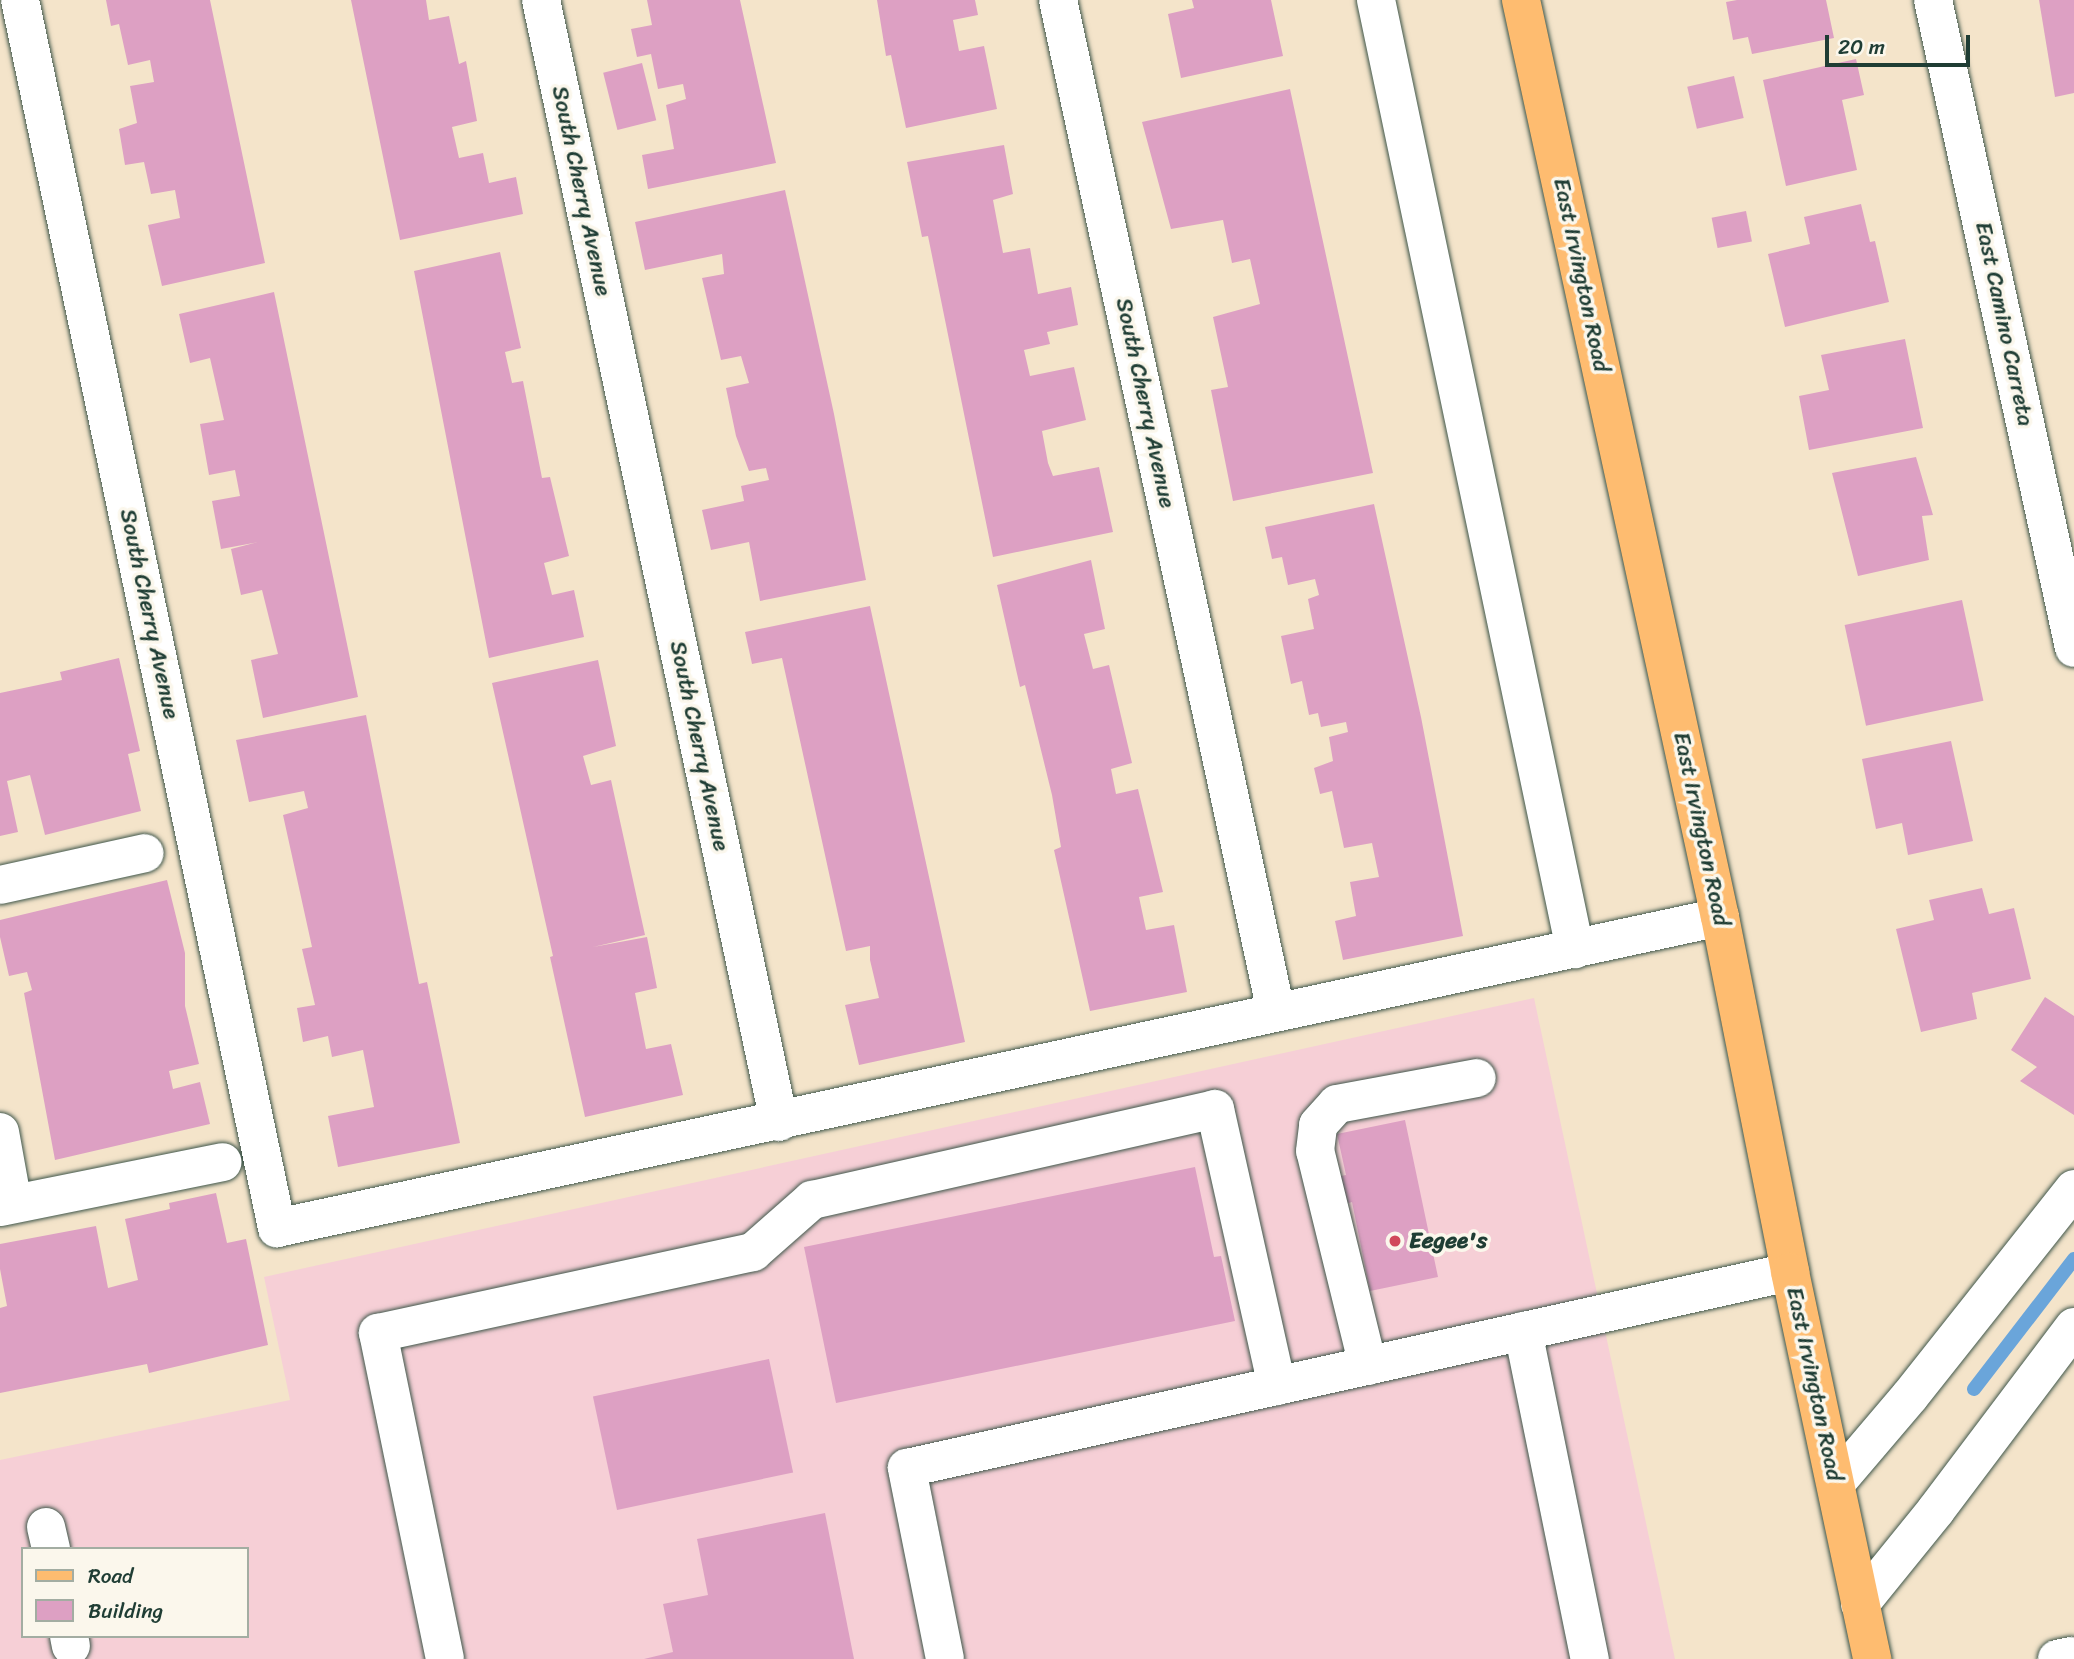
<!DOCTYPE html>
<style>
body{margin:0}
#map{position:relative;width:2074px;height:1659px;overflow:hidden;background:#f4e4ca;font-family:Sriracha,sans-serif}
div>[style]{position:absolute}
.built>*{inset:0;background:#f6cfd6}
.stream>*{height:14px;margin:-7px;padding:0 7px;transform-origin:7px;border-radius:7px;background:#6aa5da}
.building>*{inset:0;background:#dda0c3;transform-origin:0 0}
.roads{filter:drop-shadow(0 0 2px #3f564a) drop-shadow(0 0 2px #3f564a)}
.minor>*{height:38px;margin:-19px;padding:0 19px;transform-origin:19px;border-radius:19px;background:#fff}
.major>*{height:38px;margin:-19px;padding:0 19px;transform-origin:19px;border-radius:19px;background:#febc70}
.dots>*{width:19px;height:19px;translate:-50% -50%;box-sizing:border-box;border:4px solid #fbf7ec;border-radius:50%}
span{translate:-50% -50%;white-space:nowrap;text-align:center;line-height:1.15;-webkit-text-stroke:7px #fbf7ec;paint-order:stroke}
.street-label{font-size:23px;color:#1f3d34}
.poi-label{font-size:23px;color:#1f3d34;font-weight:700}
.left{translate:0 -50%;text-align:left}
.legend{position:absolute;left:21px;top:1547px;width:228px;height:91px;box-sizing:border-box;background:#fbf7ec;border:2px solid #a3ada2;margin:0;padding:9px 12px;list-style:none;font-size:21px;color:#1f3d34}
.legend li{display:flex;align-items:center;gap:14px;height:35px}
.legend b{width:35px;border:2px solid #a3ada2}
.scale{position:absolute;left:1825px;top:35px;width:145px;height:32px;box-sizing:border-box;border:4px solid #1f3d34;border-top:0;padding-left:9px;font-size:21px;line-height:24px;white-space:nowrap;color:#1f3d34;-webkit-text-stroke:5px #fbf7ec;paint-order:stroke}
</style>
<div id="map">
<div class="built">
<div style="clip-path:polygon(evenodd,1534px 998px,1675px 1659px,0 1659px,0 1460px,290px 1400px,264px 1277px,1534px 998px,23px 1549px,247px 1549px,247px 1636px,23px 1636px,23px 1549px)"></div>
</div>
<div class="stream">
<div style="left:1974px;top:1389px;width:164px;rotate:-52.4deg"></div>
</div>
<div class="building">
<div style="clip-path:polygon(106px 0,210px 0,265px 263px,162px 286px,148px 225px,180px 218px,175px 190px,151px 194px,144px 162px,125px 165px,119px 129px,137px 123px,130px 86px,154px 82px,150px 60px,128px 65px,119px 24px,111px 26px)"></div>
<div style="clip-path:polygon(351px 0,426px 0,429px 20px,449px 16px,459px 64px,466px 61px,477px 121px,452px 127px,459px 158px,483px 153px,489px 183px,516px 177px,523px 214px,400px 240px)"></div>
<div style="clip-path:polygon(647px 0,740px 0,776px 163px,648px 189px,642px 155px,674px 149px,666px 105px,686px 99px,683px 84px,658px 89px,651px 54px,637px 57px,631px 29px,652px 25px)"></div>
<div style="clip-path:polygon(877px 0,975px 0,978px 15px,953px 20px,959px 51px,984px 46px,997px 109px,906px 128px,891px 55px,886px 56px)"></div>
<div style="clip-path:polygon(1192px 0,1271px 0,1283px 56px,1181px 78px,1168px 14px,1194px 8px)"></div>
<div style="clip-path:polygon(1737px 0,1826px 0,1834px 38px,1752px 54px,1748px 37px,1733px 40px,1726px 2px)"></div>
<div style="clip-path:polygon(2039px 0,2074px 0,2074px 93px,2055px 97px)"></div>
<div style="clip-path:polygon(1856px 59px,1864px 95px,1842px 100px,1857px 170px,1786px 186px,1763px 80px)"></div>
<div style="left:642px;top:63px;width:59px;height:40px;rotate:76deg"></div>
<div style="left:1734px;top:76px;width:43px;height:48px;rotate:77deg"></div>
<div style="clip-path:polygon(1290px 89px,1373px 473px,1233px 501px,1211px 390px,1228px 387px,1213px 317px,1260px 304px,1250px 259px,1232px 263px,1223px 220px,1171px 229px,1142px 122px)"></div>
<div style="clip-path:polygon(1004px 145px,1013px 194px,993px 200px,1003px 253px,1030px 248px,1038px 294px,1071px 287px,1078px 325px,1047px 332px,1050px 344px,1024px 350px,1030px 376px,1074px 367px,1086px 420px,1042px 431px,1048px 463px,1053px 476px,1099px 467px,1113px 532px,993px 557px,928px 236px,922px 237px,907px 162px)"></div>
<div style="clip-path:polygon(785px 190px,834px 414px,866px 580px,760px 601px,749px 542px,711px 550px,702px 510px,744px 501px,741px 486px,769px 480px,766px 468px,749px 471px,736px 436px,726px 388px,749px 383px,741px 356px,721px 360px,702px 278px,724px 274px,722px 254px,645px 270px,635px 222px)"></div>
<div style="clip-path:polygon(1861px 204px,1870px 242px,1875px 241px,1889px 302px,1785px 327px,1768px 254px,1810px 244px,1804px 217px)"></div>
<div style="left:1746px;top:211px;width:31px;height:35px;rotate:79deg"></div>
<div style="clip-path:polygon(500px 252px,521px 348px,505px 352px,512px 383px,523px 381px,542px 478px,550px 477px,569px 556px,544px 563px,552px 595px,574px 590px,584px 637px,489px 658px,414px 271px)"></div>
<div style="clip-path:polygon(274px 292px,358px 697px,263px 718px,251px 660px,278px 654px,262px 590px,241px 595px,231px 549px,258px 542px,221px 549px,212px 501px,240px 496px,235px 470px,209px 475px,200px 424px,224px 420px,210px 358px,190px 363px,179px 314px)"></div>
<div style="clip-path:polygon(1905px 339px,1923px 428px,1809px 450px,1799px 396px,1829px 390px,1821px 355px)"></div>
<div style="clip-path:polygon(1916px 457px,1933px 515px,1922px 516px,1929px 560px,1858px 576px,1832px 473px)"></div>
<div style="clip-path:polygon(1374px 504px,1421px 717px,1463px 936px,1343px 960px,1335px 921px,1356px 916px,1350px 882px,1379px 877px,1372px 843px,1344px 848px,1332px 791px,1320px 794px,1314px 768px,1333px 761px,1329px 737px,1348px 732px,1346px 722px,1321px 727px,1318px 713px,1309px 715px,1302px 681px,1291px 684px,1281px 636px,1314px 629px,1308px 599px,1319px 595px,1315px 579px,1288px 585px,1282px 557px,1272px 559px,1265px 527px)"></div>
<div style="clip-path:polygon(1091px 560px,1105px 629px,1084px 634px,1093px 669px,1109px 665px,1132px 763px,1111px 769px,1116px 794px,1138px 789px,1163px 892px,1139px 897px,1146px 930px,1174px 925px,1187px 992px,1090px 1011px,1054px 850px,1061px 847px,1052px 795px,1025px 685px,1020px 687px,997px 585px)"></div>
<div style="left:1962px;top:600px;width:103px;height:120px;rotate:78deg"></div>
<div style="clip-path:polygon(870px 606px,965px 1042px,859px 1065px,845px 1005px,879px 998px,870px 960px,870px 946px,846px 951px,782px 658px,752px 664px,745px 632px)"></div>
<div style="clip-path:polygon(119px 658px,140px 751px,128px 754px,141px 811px,45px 835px,30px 775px,7px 781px,18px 832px,0 836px,0 693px,62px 680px,60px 672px)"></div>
<div style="clip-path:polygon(598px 660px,616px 746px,583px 756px,591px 785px,611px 780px,645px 935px,593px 947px,647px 937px,657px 988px,635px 993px,646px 1049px,671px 1044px,683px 1095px,585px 1117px,550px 957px,553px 956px,492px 683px)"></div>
<div style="clip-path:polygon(366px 715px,419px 984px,427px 982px,460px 1143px,338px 1167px,328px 1116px,374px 1107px,363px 1050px,332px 1057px,328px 1036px,303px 1042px,297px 1008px,315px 1005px,302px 949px,312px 947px,283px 815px,308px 808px,304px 791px,249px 802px,236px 740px)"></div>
<div style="clip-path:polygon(1951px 741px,1973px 841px,1908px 855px,1902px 823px,1876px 829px,1862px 759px)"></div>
<div style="clip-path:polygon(167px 880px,185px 953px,185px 1006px,199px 1064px,169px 1071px,173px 1089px,200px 1082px,210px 1124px,55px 1160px,24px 993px,32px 990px,27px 972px,9px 976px,0 937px,0 920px)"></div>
<div style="clip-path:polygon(1982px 888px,1989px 914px,2014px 908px,2031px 979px,1972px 993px,1977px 1019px,1921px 1032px,1896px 929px,1934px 920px,1929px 900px)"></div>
<div style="clip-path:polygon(2045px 997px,2074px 1016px,2074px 1115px,2020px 1081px,2037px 1067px,2011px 1050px)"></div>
<div style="clip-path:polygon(1405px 1120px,1438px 1277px,1370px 1291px,1352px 1202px,1342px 1205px,1336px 1177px,1346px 1175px,1337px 1134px)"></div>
<div style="clip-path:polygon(1195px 1167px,1214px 1257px,1221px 1256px,1235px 1321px,836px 1403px,804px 1247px)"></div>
<div style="clip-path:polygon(216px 1193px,227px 1243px,246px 1239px,268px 1345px,149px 1373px,147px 1364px,0 1393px,0 1308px,7px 1306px,0 1269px,0 1244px,96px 1226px,108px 1288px,138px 1280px,125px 1219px,170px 1209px,169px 1203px)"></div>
<div style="left:769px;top:1359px;width:116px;height:180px;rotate:78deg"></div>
<div style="clip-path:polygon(825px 1513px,854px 1659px,644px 1659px,673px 1652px,663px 1604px,708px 1595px,697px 1539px)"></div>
</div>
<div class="roads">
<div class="minor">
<div style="left:20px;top:0;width:1255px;rotate:78.18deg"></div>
<div style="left:277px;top:1228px;width:1476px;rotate:-12.16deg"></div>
<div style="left:541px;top:0;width:1147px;rotate:78.02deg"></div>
<div style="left:1058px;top:0;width:1035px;rotate:77.84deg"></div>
<div style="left:1376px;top:0;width:970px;rotate:78.16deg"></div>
<div style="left:1933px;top:0;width:663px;rotate:77.72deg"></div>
<div style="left:0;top:885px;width:148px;rotate:-12.4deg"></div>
<div style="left:0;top:1132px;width:73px;rotate:79.8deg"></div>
<div style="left:0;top:1207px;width:227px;rotate:-11.4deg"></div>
<div style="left:1523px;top:1331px;width:335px;rotate:78.5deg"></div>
<div style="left:1368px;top:1366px;width:221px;rotate:-103.8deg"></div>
<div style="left:1315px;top:1151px;width:26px;rotate:-83deg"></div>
<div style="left:1318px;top:1125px;width:28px;rotate:-48deg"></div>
<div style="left:1337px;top:1104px;width:142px;rotate:-10.5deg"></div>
<div style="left:1836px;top:1483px;width:114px;rotate:-49.6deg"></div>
<div style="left:1910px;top:1396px;width:264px;rotate:-51.6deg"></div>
<div style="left:46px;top:1527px;width:23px;rotate:77deg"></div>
<div style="left:1860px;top:1604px;width:121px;rotate:-51deg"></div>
<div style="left:1936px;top:1510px;width:229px;rotate:-53deg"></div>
<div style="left:69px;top:1636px;width:10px;rotate:79deg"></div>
<div style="left:445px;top:1659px;width:333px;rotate:-101.6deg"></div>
<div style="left:378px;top:1333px;width:384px;rotate:-12.2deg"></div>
<div style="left:753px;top:1252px;width:79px;rotate:-41.4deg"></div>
<div style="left:812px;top:1200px;width:413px;rotate:-12.7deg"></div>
<div style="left:1215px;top:1109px;width:284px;rotate:77.4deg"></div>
<div style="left:945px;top:1659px;width:195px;rotate:-101.3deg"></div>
<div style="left:907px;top:1468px;width:904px;rotate:-12.52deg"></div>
<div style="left:2057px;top:1659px;width:14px;rotate:-12deg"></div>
</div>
<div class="major">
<div style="left:1521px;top:0;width:938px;rotate:77.76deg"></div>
<div style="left:1720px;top:917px;width:362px;rotate:78.8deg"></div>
<div style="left:1790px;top:1272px;width:396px;rotate:78deg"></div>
</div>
</div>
<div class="dots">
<div style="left:1395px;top:1241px;background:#d1495b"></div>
</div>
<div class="street-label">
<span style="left:581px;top:191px;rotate:78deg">South Cherry Avenue</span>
<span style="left:1581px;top:275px;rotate:78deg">East Irvington Road</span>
<span style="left:2004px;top:324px;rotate:78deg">East Camino Carreta</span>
<span style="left:1145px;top:403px;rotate:78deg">South Cherry Avenue</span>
<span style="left:149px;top:614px;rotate:78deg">South Cherry Avenue</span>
<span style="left:699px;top:746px;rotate:78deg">South Cherry Avenue</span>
<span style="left:1701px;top:829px;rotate:78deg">East Irvington Road</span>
<span style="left:1814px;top:1384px;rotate:78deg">East Irvington Road</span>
</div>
<div class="poi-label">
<span class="left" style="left:1409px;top:1241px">Eegee's</span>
</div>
<ul class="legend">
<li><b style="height:9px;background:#febc70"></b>Road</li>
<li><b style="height:19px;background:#dda0c3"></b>Building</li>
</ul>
<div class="scale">20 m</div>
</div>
